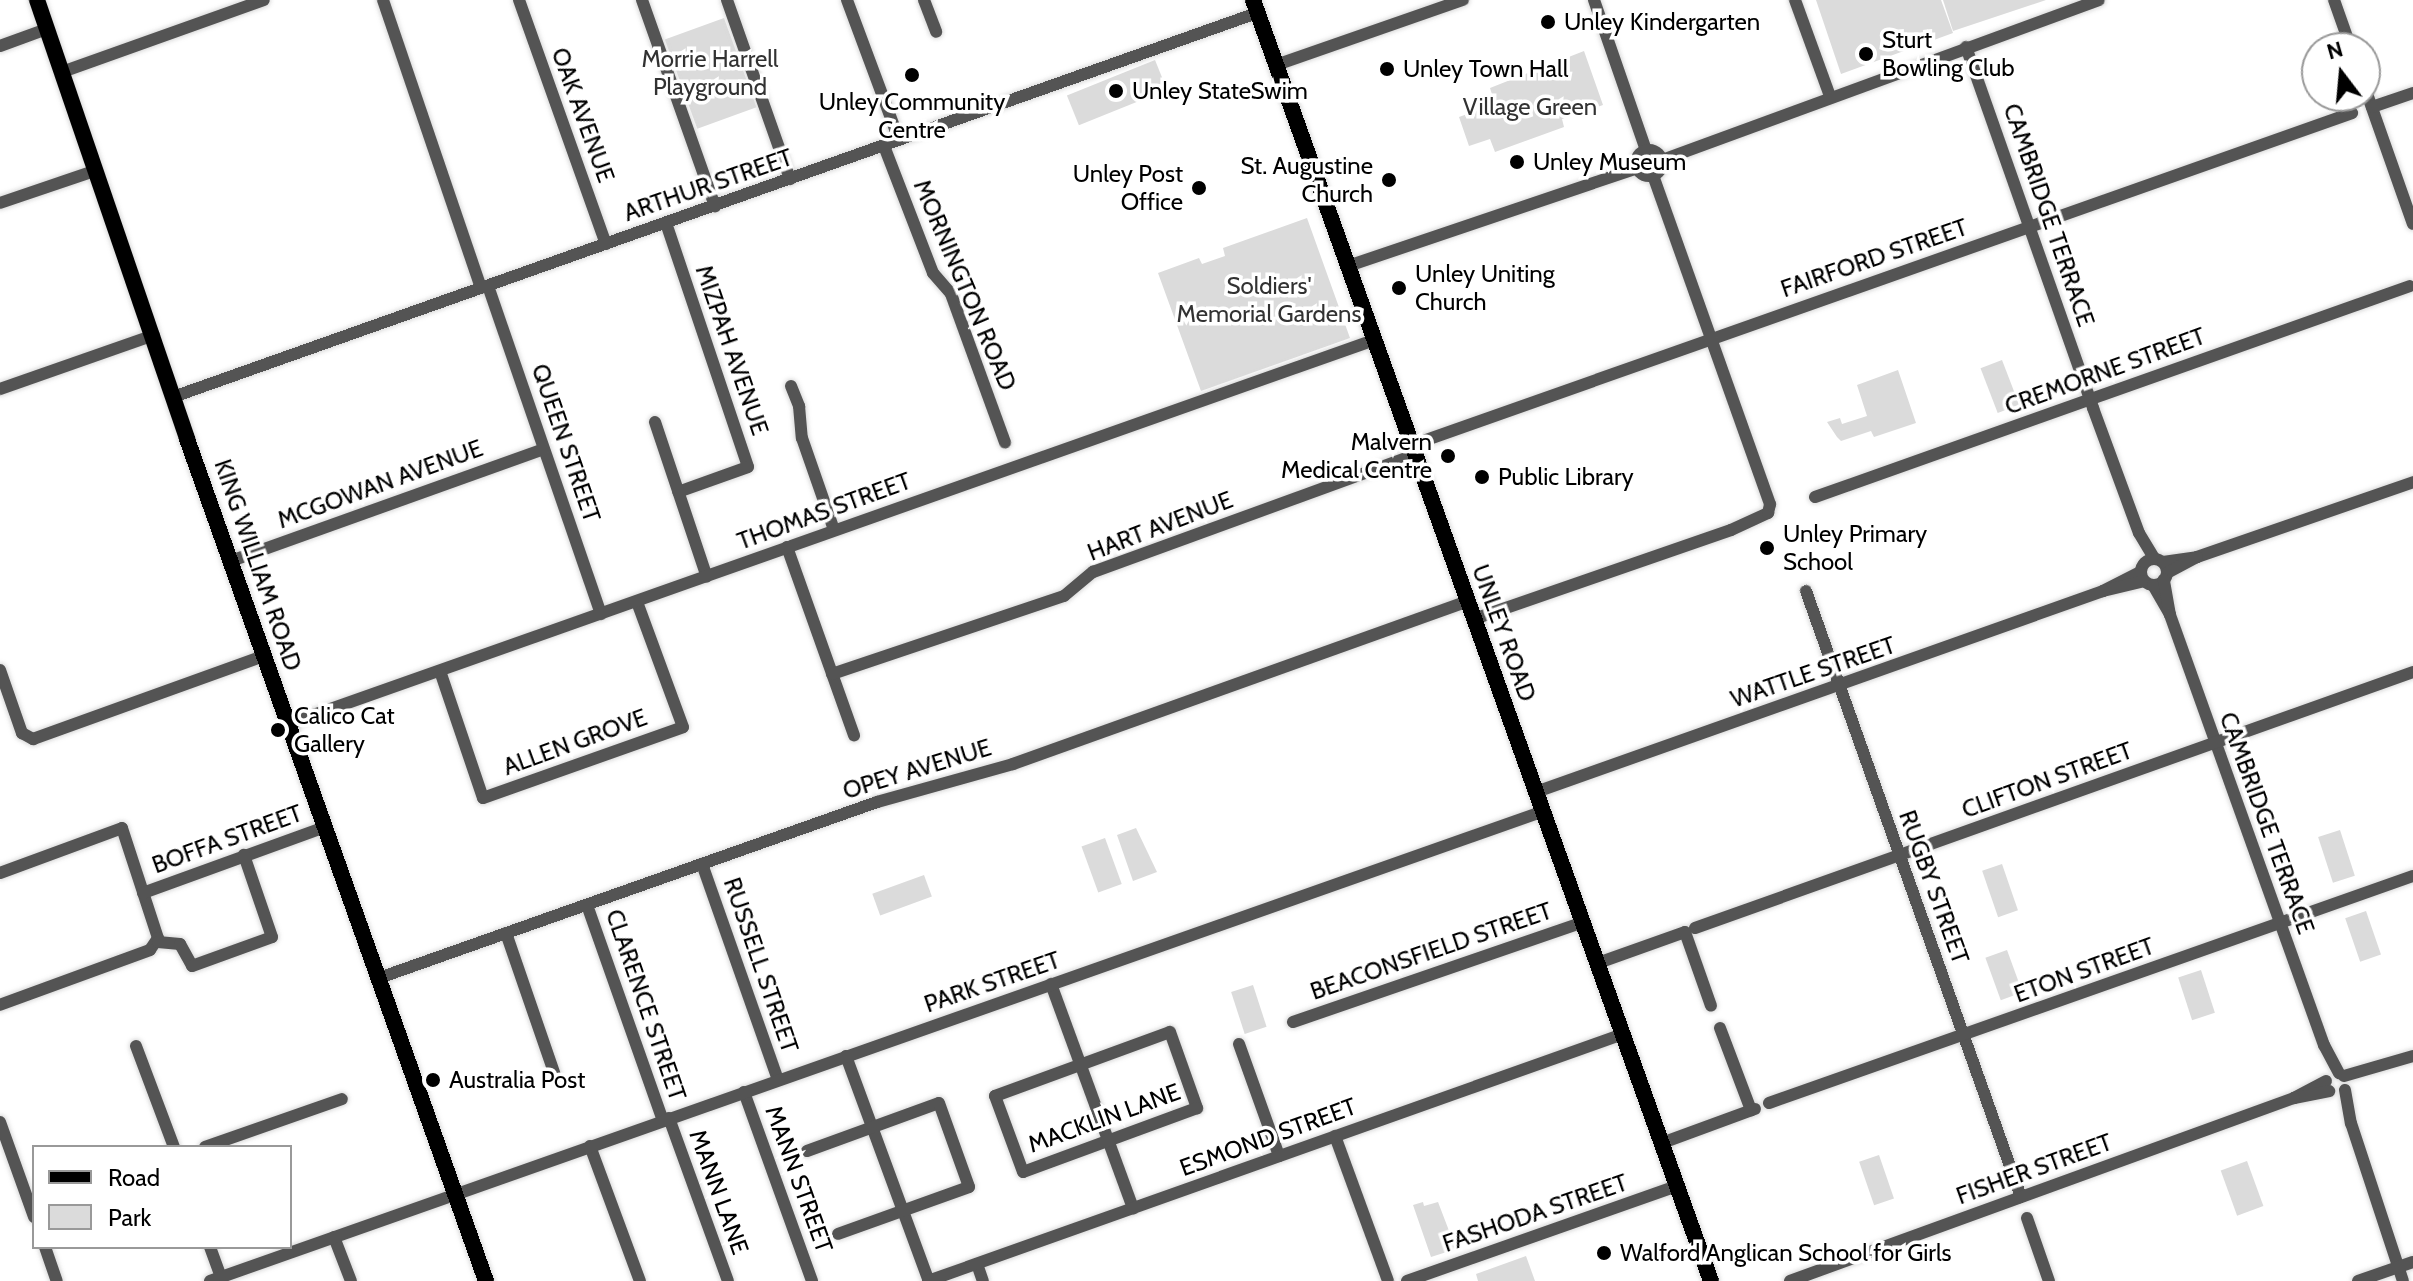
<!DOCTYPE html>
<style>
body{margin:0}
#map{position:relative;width:2413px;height:1281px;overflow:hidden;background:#fff;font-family:Cabin,sans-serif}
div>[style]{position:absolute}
.green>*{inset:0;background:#dbdbdb;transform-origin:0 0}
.roads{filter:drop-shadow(0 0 2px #dbdbdb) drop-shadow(0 0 2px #dbdbdb)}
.minor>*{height:12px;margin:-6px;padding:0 6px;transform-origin:6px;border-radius:6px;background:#545454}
.minor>.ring{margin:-6px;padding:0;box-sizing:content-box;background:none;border:12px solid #545454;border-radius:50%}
.major>*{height:16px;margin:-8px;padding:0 8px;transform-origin:8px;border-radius:8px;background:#000}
.dots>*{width:22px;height:22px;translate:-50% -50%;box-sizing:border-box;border:4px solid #fff;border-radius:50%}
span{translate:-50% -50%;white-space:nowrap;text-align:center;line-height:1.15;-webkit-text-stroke:7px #fff;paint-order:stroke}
.poi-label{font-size:24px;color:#000}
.left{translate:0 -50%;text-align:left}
.right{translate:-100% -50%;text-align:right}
.park-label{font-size:24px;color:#323232}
.street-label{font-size:24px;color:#000}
.legend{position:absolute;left:32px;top:1145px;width:260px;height:104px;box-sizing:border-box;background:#fff;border:2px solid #999;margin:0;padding:10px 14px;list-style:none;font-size:24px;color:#000}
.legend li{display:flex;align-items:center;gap:16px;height:40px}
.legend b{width:40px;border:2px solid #999}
.north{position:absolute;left:2301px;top:32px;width:80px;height:80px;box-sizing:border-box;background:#fff;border:2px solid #999;border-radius:50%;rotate:344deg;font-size:22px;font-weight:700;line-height:32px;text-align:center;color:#000}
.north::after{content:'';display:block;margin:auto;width:28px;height:36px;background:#000;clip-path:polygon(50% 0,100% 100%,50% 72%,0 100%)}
</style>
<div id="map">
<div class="green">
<div style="clip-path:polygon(1816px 0,1941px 0,1953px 33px,1841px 74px)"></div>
<div style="clip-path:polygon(1943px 0,2046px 0,1953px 31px)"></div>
<div style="left:724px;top:18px;width:95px;height:63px;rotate:70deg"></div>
<div style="clip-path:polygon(1584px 51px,1603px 105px,1562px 119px,1564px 127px,1495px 152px,1490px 139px,1469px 146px,1459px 117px,1495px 104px,1490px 88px)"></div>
<div style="left:1155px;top:60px;width:32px;height:95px;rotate:68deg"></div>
<div style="clip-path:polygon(1307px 218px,1350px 338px,1201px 391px,1158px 273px,1199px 258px,1202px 264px,1225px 256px,1223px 248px)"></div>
<div style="left:2002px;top:360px;width:48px;height:23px;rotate:69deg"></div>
<div style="clip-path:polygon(1898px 370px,1916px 423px,1874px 437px,1871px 431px,1841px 441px,1837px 437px,1827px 422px,1840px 418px,1842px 424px,1867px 416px,1857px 385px)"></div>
<div style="clip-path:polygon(1136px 828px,1157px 872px,1133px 881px,1117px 835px)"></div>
<div style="left:2340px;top:830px;width:48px;height:23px;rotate:72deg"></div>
<div style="left:1105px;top:838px;width:49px;height:25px;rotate:70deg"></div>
<div style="left:2002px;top:864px;width:49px;height:21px;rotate:71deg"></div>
<div style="left:924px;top:875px;width:23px;height:55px;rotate:70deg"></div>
<div style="left:2366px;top:911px;width:46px;height:22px;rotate:71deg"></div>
<div style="left:2007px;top:950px;width:45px;height:23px;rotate:70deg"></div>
<div style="left:2201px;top:970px;width:45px;height:24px;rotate:72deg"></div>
<div style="left:1253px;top:985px;width:44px;height:23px;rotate:72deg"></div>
<div style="left:1879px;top:1155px;width:46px;height:21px;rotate:71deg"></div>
<div style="left:2247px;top:1161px;width:48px;height:28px;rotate:70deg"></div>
<div style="clip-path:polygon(1423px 1202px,1424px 1206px,1438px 1202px,1456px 1249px,1431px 1257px,1413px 1205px)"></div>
<div style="clip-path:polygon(1526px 1256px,1535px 1281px,1478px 1281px,1476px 1274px)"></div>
</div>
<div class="roads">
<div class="minor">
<div style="left:383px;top:0;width:304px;rotate:71.2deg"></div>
<div style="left:519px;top:0;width:259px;rotate:70.4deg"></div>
<div style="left:642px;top:0;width:219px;rotate:70.5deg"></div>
<div style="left:727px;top:0;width:190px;rotate:70.6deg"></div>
<div style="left:847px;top:0;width:149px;rotate:69.6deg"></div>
<div style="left:924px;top:0;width:34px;rotate:69deg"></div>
<div style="left:1594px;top:0;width:159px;rotate:70.9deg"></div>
<div style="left:1795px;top:0;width:102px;rotate:70deg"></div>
<div style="left:2334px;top:0;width:51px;rotate:70.5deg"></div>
<div style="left:0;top:46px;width:50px;rotate:-19.9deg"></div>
<div style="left:1966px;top:47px;width:383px;rotate:70.6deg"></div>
<div style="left:2093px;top:408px;width:133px;rotate:69.8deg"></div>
<div style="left:2139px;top:533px;width:29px;rotate:59deg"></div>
<div style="left:1276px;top:65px;width:198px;rotate:-19.2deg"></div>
<div style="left:62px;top:72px;width:214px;rotate:-19.6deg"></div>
<div style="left:2365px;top:88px;width:144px;rotate:70.6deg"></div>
<div style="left:2372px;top:107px;width:43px;rotate:-18.9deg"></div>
<div style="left:884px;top:146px;width:136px;rotate:68.9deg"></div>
<div style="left:933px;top:273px;width:28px;rotate:49deg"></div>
<div style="left:951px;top:294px;width:158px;rotate:70deg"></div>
<div class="ring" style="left:1636px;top:150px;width:14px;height:14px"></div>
<div style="left:1662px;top:160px;width:465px;rotate:-20.1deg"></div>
<div style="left:0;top:203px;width:102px;rotate:-18.8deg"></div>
<div style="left:666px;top:223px;width:257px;rotate:71.4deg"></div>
<div style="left:748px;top:467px;width:74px;rotate:160.3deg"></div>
<div style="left:1348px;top:266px;width:305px;rotate:-18.7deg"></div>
<div style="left:488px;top:286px;width:347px;rotate:71deg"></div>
<div style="left:791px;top:386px;width:22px;rotate:68deg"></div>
<div style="left:799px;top:406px;width:32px;rotate:85deg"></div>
<div style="left:802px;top:438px;width:97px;rotate:70.8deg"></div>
<div style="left:0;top:389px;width:163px;rotate:-19.3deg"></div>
<div style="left:173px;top:397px;width:1150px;rotate:-19.51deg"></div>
<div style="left:655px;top:422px;width:163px;rotate:71.5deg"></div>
<div style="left:1412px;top:445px;width:997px;rotate:-19.45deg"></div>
<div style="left:1815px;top:497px;width:631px;rotate:-19.53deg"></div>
<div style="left:787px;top:547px;width:200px;rotate:70.4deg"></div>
<div style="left:2197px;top:557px;width:229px;rotate:-19.1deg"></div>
<div class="ring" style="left:2141px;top:559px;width:14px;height:14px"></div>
<div style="left:231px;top:561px;width:332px;rotate:-19.7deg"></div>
<div style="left:2163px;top:562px;width:34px;rotate:-8deg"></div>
<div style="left:2197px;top:557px;width:34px;rotate:152deg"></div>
<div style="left:2140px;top:572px;width:42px;rotate:152.8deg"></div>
<div style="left:2103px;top:591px;width:42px;rotate:-13.7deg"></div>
<div style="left:2153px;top:585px;width:34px;rotate:60deg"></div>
<div style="left:2170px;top:615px;width:36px;rotate:-100deg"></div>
<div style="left:1806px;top:591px;width:643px;rotate:70.47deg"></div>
<div style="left:2170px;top:615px;width:457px;rotate:70.3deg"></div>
<div style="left:2324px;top:1045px;width:32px;rotate:62deg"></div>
<div style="left:1474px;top:619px;width:272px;rotate:-19.1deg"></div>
<div style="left:1731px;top:530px;width:41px;rotate:-24.7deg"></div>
<div style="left:1768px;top:513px;width:9px;rotate:-77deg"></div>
<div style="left:1770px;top:504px;width:349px;rotate:-109.6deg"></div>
<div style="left:0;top:670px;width:67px;rotate:70.8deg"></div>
<div style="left:22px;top:733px;width:13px;rotate:29deg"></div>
<div style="left:33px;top:739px;width:245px;rotate:-19.8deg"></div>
<div style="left:440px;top:671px;width:134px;rotate:71.3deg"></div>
<div style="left:483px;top:798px;width:212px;rotate:-19.5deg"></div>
<div style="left:683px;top:727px;width:133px;rotate:-110.2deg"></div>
<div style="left:832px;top:674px;width:245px;rotate:-18.6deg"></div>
<div style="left:1064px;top:596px;width:38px;rotate:-40deg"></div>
<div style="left:1093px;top:572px;width:343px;rotate:-20deg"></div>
<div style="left:288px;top:724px;width:1152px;rotate:-19.47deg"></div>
<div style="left:1536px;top:792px;width:602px;rotate:-19.52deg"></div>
<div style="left:702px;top:864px;width:229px;rotate:70.6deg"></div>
<div style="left:0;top:873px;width:130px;rotate:-20.2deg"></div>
<div style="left:122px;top:828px;width:116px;rotate:71.9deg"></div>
<div style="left:158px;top:938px;width:14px;rotate:124deg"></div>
<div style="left:150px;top:950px;width:160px;rotate:159.9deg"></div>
<div style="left:143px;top:893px;width:194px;rotate:-19.9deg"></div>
<div style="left:587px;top:905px;width:229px;rotate:70.6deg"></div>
<div style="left:1695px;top:928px;width:762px;rotate:-19.62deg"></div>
<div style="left:506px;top:933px;width:153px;rotate:71deg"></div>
<div style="left:158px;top:942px;width:22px;rotate:5deg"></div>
<div style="left:180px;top:944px;width:25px;rotate:61deg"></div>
<div style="left:192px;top:966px;width:85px;rotate:-19.9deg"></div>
<div style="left:272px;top:937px;width:87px;rotate:-108.9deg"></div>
<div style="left:1598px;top:963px;width:92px;rotate:-19.6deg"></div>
<div style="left:1685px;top:932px;width:78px;rotate:70.6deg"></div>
<div style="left:379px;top:978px;width:528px;rotate:-19.46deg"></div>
<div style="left:877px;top:802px;width:141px;rotate:-15.6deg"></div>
<div style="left:1013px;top:764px;width:482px;rotate:-19.7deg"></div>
<div style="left:1051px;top:984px;width:239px;rotate:69.9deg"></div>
<div style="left:1293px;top:1022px;width:307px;rotate:-19deg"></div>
<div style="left:1720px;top:1028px;width:88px;rotate:69.3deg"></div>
<div style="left:1170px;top:1032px;width:81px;rotate:70.4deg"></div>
<div style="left:1197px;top:1108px;width:185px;rotate:159.8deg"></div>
<div style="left:1023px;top:1172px;width:81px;rotate:-110.2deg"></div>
<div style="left:995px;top:1096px;width:186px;rotate:-20.1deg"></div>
<div style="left:1239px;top:1044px;width:119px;rotate:70.3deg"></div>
<div style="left:136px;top:1046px;width:108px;rotate:69.4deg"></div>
<div style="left:846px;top:1056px;width:240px;rotate:69.8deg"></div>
<div style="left:2344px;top:1076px;width:72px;rotate:-16.2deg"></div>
<div style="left:2326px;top:1081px;width:36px;rotate:152deg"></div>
<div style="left:2294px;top:1098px;width:36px;rotate:-11deg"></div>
<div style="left:2345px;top:1090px;width:34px;rotate:80deg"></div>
<div style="left:2351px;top:1123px;width:166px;rotate:71.8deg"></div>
<div style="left:744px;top:1092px;width:201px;rotate:70.2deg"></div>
<div style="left:1769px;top:1103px;width:683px;rotate:-19.42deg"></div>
<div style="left:669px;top:1118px;width:173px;rotate:70.1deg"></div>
<div style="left:0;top:1122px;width:101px;rotate:70.3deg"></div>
<div style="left:1335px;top:1136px;width:154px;rotate:69.9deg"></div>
<div style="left:1662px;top:1143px;width:99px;rotate:-20.1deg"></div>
<div style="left:590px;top:1146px;width:144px;rotate:69.7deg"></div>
<div style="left:205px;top:1147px;width:145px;rotate:-19.3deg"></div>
<div style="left:807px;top:1151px;width:140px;rotate:-20deg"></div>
<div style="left:939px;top:1103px;width:89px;rotate:70.3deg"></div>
<div style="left:969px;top:1187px;width:139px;rotate:160.3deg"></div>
<div style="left:2027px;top:1218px;width:67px;rotate:70.8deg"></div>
<div style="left:334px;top:1237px;width:47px;rotate:68.9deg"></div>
<div style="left:45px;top:1247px;width:36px;rotate:71deg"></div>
<div style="left:210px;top:1247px;width:33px;rotate:70deg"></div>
<div style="left:977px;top:1264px;width:18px;rotate:71deg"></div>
<div style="left:210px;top:1281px;width:1414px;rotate:-19.41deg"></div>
<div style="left:928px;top:1281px;width:738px;rotate:-19.56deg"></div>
<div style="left:1407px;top:1281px;width:286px;rotate:-19.4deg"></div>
<div style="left:1790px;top:1281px;width:536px;rotate:-19.96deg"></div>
<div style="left:2358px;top:1281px;width:58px;rotate:-19.1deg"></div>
</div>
<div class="major">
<div style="left:37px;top:0;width:464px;rotate:71.1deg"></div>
<div style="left:187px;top:439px;width:894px;rotate:70.45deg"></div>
<div style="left:1253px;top:0;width:1360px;rotate:70.33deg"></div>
</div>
</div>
<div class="dots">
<div style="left:1548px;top:22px;background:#000"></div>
<div style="left:1866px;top:54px;background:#000"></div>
<div style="left:1387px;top:69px;background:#000"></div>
<div style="left:912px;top:75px;background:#000"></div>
<div style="left:1116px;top:91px;background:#000"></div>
<div style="left:1517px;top:162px;background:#000"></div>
<div style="left:1389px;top:180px;background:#000"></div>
<div style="left:1199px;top:188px;background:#000"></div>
<div style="left:1399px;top:288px;background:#000"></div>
<div style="left:1448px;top:456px;background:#000"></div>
<div style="left:1482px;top:477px;background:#000"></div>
<div style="left:1767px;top:548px;background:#000"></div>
<div style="left:278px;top:730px;background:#000"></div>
<div style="left:433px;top:1080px;background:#000"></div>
<div style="left:1604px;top:1253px;background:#000"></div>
</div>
<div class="poi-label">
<span class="left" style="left:1564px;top:22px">Unley Kindergarten</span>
<span class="left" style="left:1882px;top:54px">Sturt<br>Bowling Club</span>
<span class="left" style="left:1403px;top:69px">Unley Town Hall</span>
<span class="left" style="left:1132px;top:91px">Unley StateSwim</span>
<span style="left:912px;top:116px">Unley Community<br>Centre</span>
<span class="left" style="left:1533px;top:162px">Unley Museum</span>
<span class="right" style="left:1373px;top:180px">St. Augustine<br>Church</span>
<span class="right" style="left:1183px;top:188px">Unley Post<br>Office</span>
<span class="left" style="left:1415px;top:288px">Unley Uniting<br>Church</span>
<span class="right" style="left:1432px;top:456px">Malvern<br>Medical Centre</span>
<span class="left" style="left:1498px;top:477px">Public Library</span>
<span class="left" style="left:1783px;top:548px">Unley Primary<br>School</span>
<span class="left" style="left:294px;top:730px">Calico Cat<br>Gallery</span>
<span class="left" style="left:449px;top:1080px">Australia Post</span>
<span class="left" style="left:1620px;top:1253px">Walford Anglican School for Girls</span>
</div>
<div class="park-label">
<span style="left:710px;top:73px">Morrie Harrell<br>Playground</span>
<span style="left:1530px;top:107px">Village Green</span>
<span style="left:1269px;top:300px">Soldiers'<br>Memorial Gardens</span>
</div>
<div class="street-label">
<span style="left:583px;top:115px;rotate:70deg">OAK AVENUE</span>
<span style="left:708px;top:185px;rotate:-19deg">ARTHUR STREET</span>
<span style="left:2049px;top:215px;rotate:71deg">CAMBRIDGE TERRACE</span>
<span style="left:1874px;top:258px;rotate:-19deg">FAIRFORD STREET</span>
<span style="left:965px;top:285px;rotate:67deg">MORNINGTON ROAD</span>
<span style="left:732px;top:350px;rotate:71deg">MIZPAH AVENUE</span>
<span style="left:2105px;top:371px;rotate:-20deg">CREMORNE STREET</span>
<span style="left:566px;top:443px;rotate:71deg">QUEEN STREET</span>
<span style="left:380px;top:484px;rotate:-20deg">MCGOWAN AVENUE</span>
<span style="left:824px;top:511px;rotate:-20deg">THOMAS STREET</span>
<span style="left:1160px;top:526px;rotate:-21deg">HART AVENUE</span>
<span style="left:258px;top:565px;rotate:71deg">KING WILLIAM ROAD</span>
<span style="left:1504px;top:633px;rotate:70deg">UNLEY ROAD</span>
<span style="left:1813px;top:672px;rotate:-19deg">WATTLE STREET</span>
<span style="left:575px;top:742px;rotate:-20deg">ALLEN GROVE</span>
<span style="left:917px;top:769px;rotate:-17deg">OPEY AVENUE</span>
<span style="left:2047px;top:780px;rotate:-20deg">CLIFTON STREET</span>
<span style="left:2267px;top:823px;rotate:70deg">CAMBRIDGE TERRACE</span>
<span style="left:227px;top:839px;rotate:-20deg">BOFFA STREET</span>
<span style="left:1934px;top:887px;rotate:70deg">RUGBY STREET</span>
<span style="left:1431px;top:951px;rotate:-19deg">BEACONSFIELD STREET</span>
<span style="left:761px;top:965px;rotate:71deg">RUSSELL STREET</span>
<span style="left:2084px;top:970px;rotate:-20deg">ETON STREET</span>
<span style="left:992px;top:982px;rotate:-19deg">PARK STREET</span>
<span style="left:646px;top:1005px;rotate:71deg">CLARENCE STREET</span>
<span style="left:1104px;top:1118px;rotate:-20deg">MACKLIN LANE</span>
<span style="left:1268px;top:1137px;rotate:-20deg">ESMOND STREET</span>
<span style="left:2034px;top:1169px;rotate:-20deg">FISHER STREET</span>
<span style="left:799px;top:1179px;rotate:70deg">MANN STREET</span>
<span style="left:719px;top:1192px;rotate:70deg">MANN LANE</span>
<span style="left:1535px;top:1213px;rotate:-19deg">FASHODA STREET</span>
</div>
<ul class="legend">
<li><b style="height:10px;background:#000"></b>Road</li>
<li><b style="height:22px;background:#dbdbdb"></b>Park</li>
</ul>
<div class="north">N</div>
</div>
